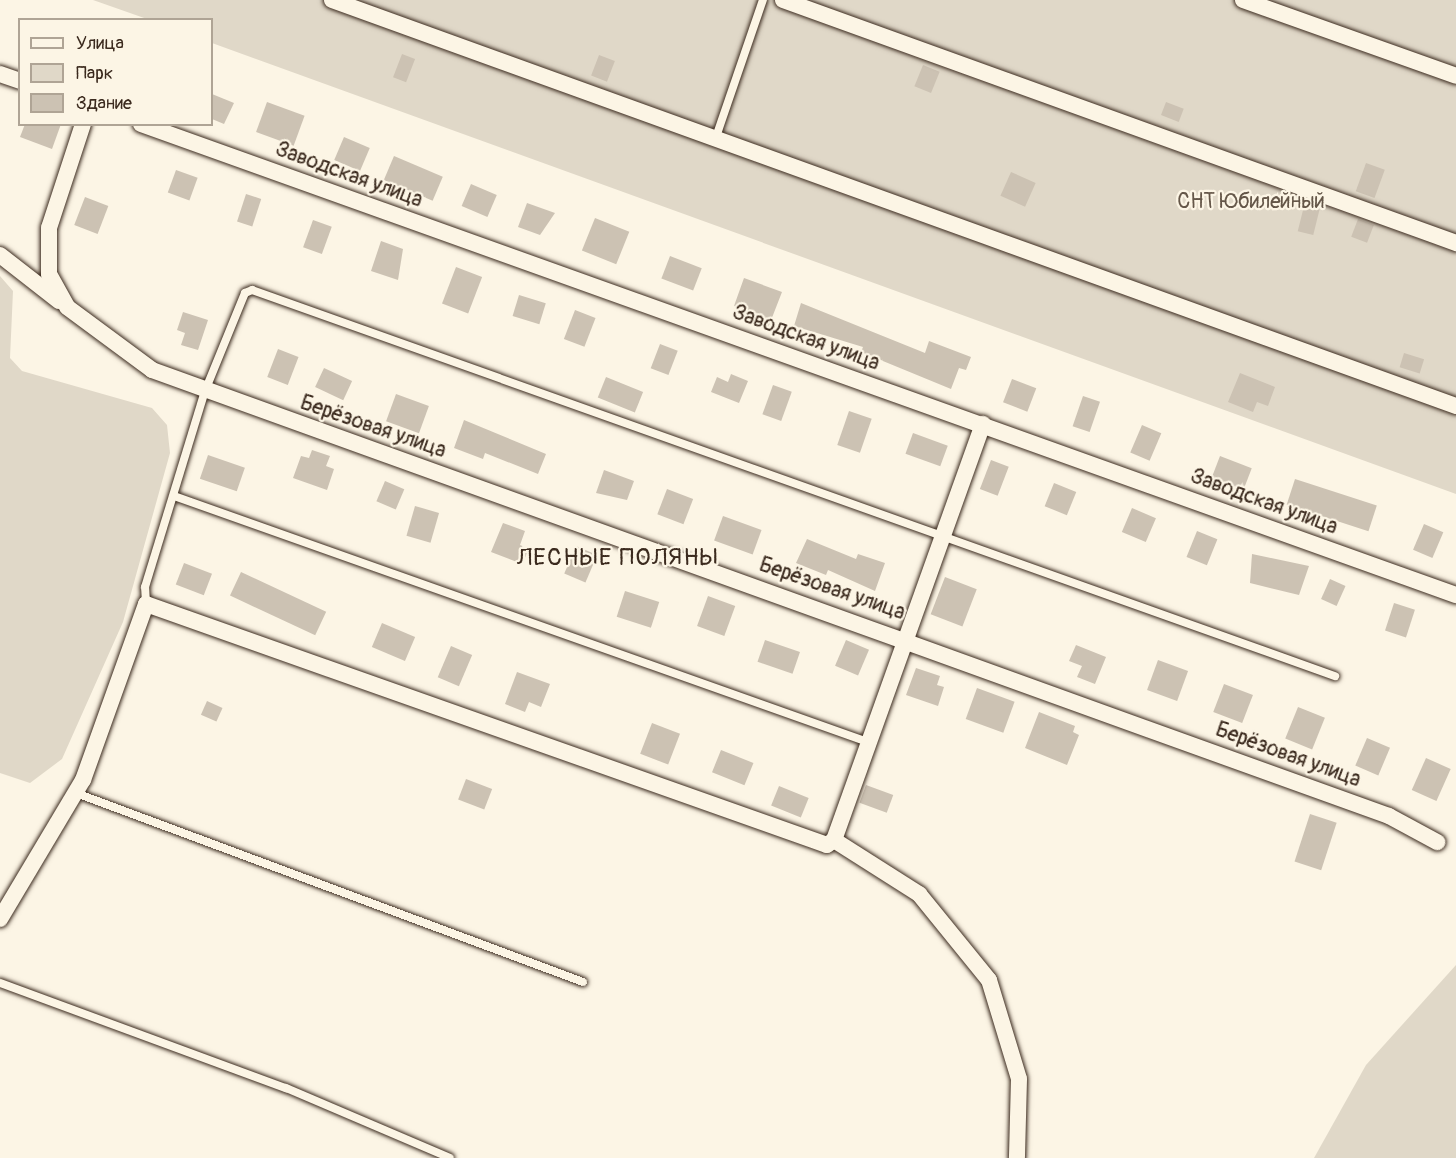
<!DOCTYPE html>
<meta charset="utf-8">
<style>
body{margin:0}
#map{position:relative;width:1456px;height:1158px;overflow:hidden;background:#fcf5e5;font-family:Pangolin,sans-serif}
div>[style]{position:absolute}
.green>*{inset:0;background:#e0d8c8}
.building>*{inset:0;background:#ccc2b3;transform-origin:0 0}
.roads{filter:drop-shadow(0 0 2px #3b2a1e) drop-shadow(0 0 2px #3b2a1e)}
.lane>*{height:8px;margin:-4px;padding:0 4px;transform-origin:4px;border-radius:4px;background:#fcf5e5}
.street>*{height:16px;margin:-8px;padding:0 8px;transform-origin:8px;border-radius:8px;background:#fcf5e5}
span{translate:-50% -50%;white-space:nowrap;text-align:center;line-height:1.15;-webkit-text-stroke:4.5px #fcf5e5;paint-order:stroke}
.street-label{font-size:21px;color:#3b2a1e}
.park-label{font-size:21px;color:#645648}
.quarter-label{font-size:24px;color:#3b2a1e;letter-spacing:1.5px}
.legend{position:absolute;left:18px;top:18px;width:195px;height:108px;box-sizing:border-box;background:#fcf5e5;border:2px solid #afa495;margin:0;padding:8px 10px;list-style:none;font-size:18px;color:#3b2a1e}
.legend li{display:flex;align-items:center;gap:12px;height:30px}
.legend b{width:30px;border:2px solid #afa495}
</style>
<div id="map">
<div class="green">
<div style="clip-path:polygon(93px 0,1456px 0,1456px 494px,212px 43px,212px 20px,147px 19px)"></div>
<div style="clip-path:polygon(0 276px,13px 291px,10px 358px,22px 371px,152px 408px,167px 425px,170px 453px,123px 622px,62px 759px,30px 783px,0 773px)"></div>
<div style="clip-path:polygon(1456px 965px,1456px 1158px,1314px 1158px,1366px 1065px)"></div>
</div>
<div class="building">
<div style="left:402px;top:54px;width:14px;height:25px;rotate:21deg"></div>
<div style="left:599px;top:55px;width:17px;height:22px;rotate:21deg"></div>
<div style="left:923px;top:65px;width:18px;height:23px;rotate:22deg"></div>
<div style="clip-path:polygon(212px 94px,234px 103px,224px 124px,212px 119px)"></div>
<div style="left:267px;top:102px;width:40px;height:32px;rotate:20deg"></div>
<div style="left:1166px;top:102px;width:19px;height:14px;rotate:21deg"></div>
<div style="clip-path:polygon(25px 124px,61px 124px,52px 149px,20px 137px)"></div>
<div style="left:344px;top:137px;width:28px;height:25px;rotate:23deg"></div>
<div style="left:394px;top:156px;width:53px;height:26px;rotate:23deg"></div>
<div style="left:1366px;top:163px;width:20px;height:30px;rotate:20deg"></div>
<div style="left:176px;top:170px;width:23px;height:24px;rotate:20deg"></div>
<div style="left:1011px;top:172px;width:27px;height:26px;rotate:24deg"></div>
<div style="left:471px;top:184px;width:28px;height:24px;rotate:23deg"></div>
<div style="left:246px;top:194px;width:16px;height:29px;rotate:18deg"></div>
<div style="left:85px;top:197px;width:25px;height:30px;rotate:21deg"></div>
<div style="clip-path:polygon(527px 203px,555px 213px,540px 235px,518px 227px)"></div>
<div style="left:1304px;top:206px;width:16px;height:26px;rotate:14deg"></div>
<div style="left:595px;top:218px;width:37px;height:35px;rotate:22deg"></div>
<div style="left:1358px;top:219px;width:17px;height:19px;rotate:21deg"></div>
<div style="left:313px;top:220px;width:20px;height:29px;rotate:20deg"></div>
<div style="clip-path:polygon(381px 241px,403px 249px,398px 280px,371px 271px)"></div>
<div style="left:670px;top:256px;width:34px;height:24px;rotate:21deg"></div>
<div style="left:456px;top:267px;width:28px;height:39px;rotate:21deg"></div>
<div style="clip-path:polygon(744px 278px,782px 292px,768px 328px,754px 323px,758px 314px,734px 306px)"></div>
<div style="left:519px;top:295px;width:28px;height:22px;rotate:17deg"></div>
<div style="clip-path:polygon(801px 303px,925px 353px,929px 341px,971px 357px,966px 370px,959px 368px,951px 389px,861px 352px,863px 347px,794px 326px)"></div>
<div style="left:575px;top:310px;width:22px;height:31px;rotate:21deg"></div>
<div style="clip-path:polygon(183px 312px,208px 320px,198px 350px,181px 345px,185px 333px,177px 330px)"></div>
<div style="left:660px;top:344px;width:19px;height:26px;rotate:21deg"></div>
<div style="left:278px;top:349px;width:22px;height:30px;rotate:21deg"></div>
<div style="left:1404px;top:353px;width:21px;height:15px;rotate:17deg"></div>
<div style="left:324px;top:368px;width:31px;height:21px;rotate:25deg"></div>
<div style="clip-path:polygon(1240px 373px,1275px 387px,1268px 406px,1257px 402px,1253px 412px,1228px 402px)"></div>
<div style="clip-path:polygon(731px 374px,748px 381px,739px 403px,711px 392px,717px 377px,728px 382px)"></div>
<div style="left:606px;top:377px;width:40px;height:22px;rotate:22deg"></div>
<div style="left:1012px;top:379px;width:26px;height:25px;rotate:21deg"></div>
<div style="left:773px;top:385px;width:20px;height:31px;rotate:20deg"></div>
<div style="left:396px;top:394px;width:35px;height:29px;rotate:20deg"></div>
<div style="left:1083px;top:396px;width:18px;height:32px;rotate:19deg"></div>
<div style="left:849px;top:411px;width:24px;height:36px;rotate:19deg"></div>
<div style="clip-path:polygon(464px 420px,546px 454px,538px 474px,485px 453px,483px 459px,454px 448px)"></div>
<div style="left:1142px;top:425px;width:21px;height:30px;rotate:23deg"></div>
<div style="left:913px;top:433px;width:37px;height:22px;rotate:20deg"></div>
<div style="clip-path:polygon(312px 450px,330px 456px,326px 466px,334px 469px,327px 490px,293px 478px,301px 456px,309px 458px)"></div>
<div style="left:208px;top:455px;width:39px;height:25px;rotate:19deg"></div>
<div style="left:1220px;top:456px;width:34px;height:23px;rotate:21deg"></div>
<div style="left:991px;top:460px;width:19px;height:31px;rotate:21deg"></div>
<div style="clip-path:polygon(604px 470px,634px 481px,627px 500px,596px 493px)"></div>
<div style="left:1295px;top:479px;width:86px;height:27px;rotate:18deg"></div>
<div style="left:385px;top:481px;width:21px;height:22px;rotate:23deg"></div>
<div style="left:1054px;top:483px;width:24px;height:25px;rotate:22deg"></div>
<div style="left:667px;top:489px;width:28px;height:27px;rotate:21deg"></div>
<div style="left:415px;top:506px;width:25px;height:31px;rotate:16deg"></div>
<div style="left:1132px;top:508px;width:26px;height:26px;rotate:23deg"></div>
<div style="left:723px;top:516px;width:41px;height:26px;rotate:20deg"></div>
<div style="clip-path:polygon(503px 523px,525px 531px,520px 545px,529px 549px,522px 564px,491px 552px)"></div>
<div style="left:1424px;top:524px;width:21px;height:28px;rotate:23deg"></div>
<div style="left:1197px;top:531px;width:22px;height:28px;rotate:22deg"></div>
<div style="clip-path:polygon(807px 539px,856px 559px,858px 554px,885px 563px,875px 591px,828px 570px,826px 575px,796px 563px)"></div>
<div style="left:576px;top:546px;width:23px;height:30px;rotate:23deg"></div>
<div style="clip-path:polygon(1252px 554px,1309px 566px,1299px 595px,1250px 583px)"></div>
<div style="left:184px;top:563px;width:30px;height:23px;rotate:21deg"></div>
<div style="left:241px;top:572px;width:94px;height:26px;rotate:25deg"></div>
<div style="left:945px;top:577px;width:34px;height:40px;rotate:21deg"></div>
<div style="left:1330px;top:579px;width:17px;height:22px;rotate:24deg"></div>
<div style="left:625px;top:591px;width:36px;height:27px;rotate:18deg"></div>
<div style="left:708px;top:596px;width:29px;height:32px;rotate:20deg"></div>
<div style="left:1394px;top:603px;width:22px;height:29px;rotate:18deg"></div>
<div style="left:382px;top:623px;width:36px;height:26px;rotate:23deg"></div>
<div style="left:765px;top:640px;width:37px;height:23px;rotate:19deg"></div>
<div style="left:846px;top:640px;width:25px;height:28px;rotate:23deg"></div>
<div style="clip-path:polygon(1076px 645px,1106px 657px,1095px 684px,1077px 677px,1082px 666px,1069px 661px)"></div>
<div style="left:451px;top:646px;width:23px;height:34px;rotate:23deg"></div>
<div style="left:1158px;top:660px;width:32px;height:32px;rotate:20deg"></div>
<div style="clip-path:polygon(916px 668px,940px 676px,937px 685px,944px 687px,938px 706px,906px 695px)"></div>
<div style="clip-path:polygon(517px 672px,550px 684px,541px 707px,529px 702px,525px 712px,505px 704px)"></div>
<div style="left:1224px;top:684px;width:31px;height:30px;rotate:21deg"></div>
<div style="left:977px;top:688px;width:40px;height:33px;rotate:20deg"></div>
<div style="left:207px;top:701px;width:17px;height:15px;rotate:24deg"></div>
<div style="left:1298px;top:707px;width:29px;height:34px;rotate:22deg"></div>
<div style="clip-path:polygon(1039px 712px,1075px 726px,1073px 732px,1079px 735px,1067px 765px,1025px 748px)"></div>
<div style="left:652px;top:723px;width:30px;height:33px;rotate:21deg"></div>
<div style="left:1367px;top:738px;width:25px;height:30px;rotate:23deg"></div>
<div style="left:721px;top:750px;width:35px;height:24px;rotate:22deg"></div>
<div style="left:1426px;top:758px;width:27px;height:35px;rotate:24deg"></div>
<div style="left:466px;top:779px;width:28px;height:22px;rotate:21deg"></div>
<div style="left:866px;top:785px;width:29px;height:19px;rotate:20deg"></div>
<div style="left:779px;top:786px;width:32px;height:21px;rotate:22deg"></div>
<div style="left:1310px;top:814px;width:28px;height:50px;rotate:18deg"></div>
</div>
<div class="roads">
<div class="lane">
<div style="left:716px;top:137px;width:145px;rotate:-71.1deg"></div>
<div style="left:174px;top:496px;width:736px;rotate:19.52deg"></div>
<div style="left:146px;top:604px;width:17px;rotate:-93deg"></div>
<div style="left:145px;top:587px;width:205px;rotate:-73deg"></div>
<div style="left:205px;top:391px;width:106px;rotate:-67.8deg"></div>
<div style="left:245px;top:293px;width:8px;rotate:-23deg"></div>
<div style="left:252px;top:290px;width:1150px;rotate:19.62deg"></div>
<div style="left:76px;top:793px;width:541px;rotate:20.44deg"></div>
<div style="left:0;top:983px;width:305px;rotate:20.2deg"></div>
<div style="left:286px;top:1088px;width:178px;rotate:23.1deg"></div>
</div>
<div class="street">
<div style="left:332px;top:0;width:1195px;rotate:19.86deg"></div>
<div style="left:783px;top:0;width:716px;rotate:19.85deg"></div>
<div style="left:1243px;top:0;width:226px;rotate:19.6deg"></div>
<div style="left:0;top:74px;width:21px;rotate:19deg"></div>
<div style="left:83px;top:124px;width:109px;rotate:108.1deg"></div>
<div style="left:49px;top:228px;width:46px;rotate:90deg"></div>
<div style="left:49px;top:274px;width:38px;rotate:61deg"></div>
<div style="left:67px;top:307px;width:106px;rotate:36.5deg"></div>
<div style="left:152px;top:370px;width:1315px;rotate:19.83deg"></div>
<div style="left:1389px;top:816px;width:55px;rotate:28.4deg"></div>
<div style="left:141px;top:124px;width:1397px;rotate:19.71deg"></div>
<div style="left:0;top:255px;width:75px;rotate:37.9deg"></div>
<div style="left:834px;top:840px;width:101px;rotate:32.4deg"></div>
<div style="left:919px;top:894px;width:111px;rotate:50.9deg"></div>
<div style="left:989px;top:980px;width:103px;rotate:73.1deg"></div>
<div style="left:1019px;top:1079px;width:79px;rotate:91.5deg"></div>
<div style="left:0;top:919px;width:162px;rotate:-59.2deg"></div>
<div style="left:83px;top:780px;width:187px;rotate:-70.3deg"></div>
<div style="left:146px;top:604px;width:722px;rotate:19.49deg"></div>
<div style="left:827px;top:845px;width:9px;rotate:-36deg"></div>
<div style="left:834px;top:840px;width:442px;rotate:-70.3deg"></div>
</div>
</div>
<div class="street-label">
<span style="left:349px;top:175px;rotate:20deg">Заводская улица</span>
<span style="left:806px;top:338px;rotate:20deg">Заводская улица</span>
<span style="left:373px;top:427px;rotate:19deg">Берёзовая улица</span>
<span style="left:1264px;top:502px;rotate:20deg">Заводская улица</span>
<span style="left:832px;top:589px;rotate:19deg">Берёзовая улица</span>
<span style="left:1288px;top:755px;rotate:20deg">Берёзовая улица</span>
</div>
<div class="park-label">
<span style="left:1251px;top:202px">СНТ Юбилейный</span>
</div>
<div class="quarter-label">
<span style="left:618px;top:558px">ЛЕСНЫЕ ПОЛЯНЫ</span>
</div>
<ul class="legend">
<li><b style="height:8px;background:#fcf5e5"></b>Улица</li>
<li><b style="height:16px;background:#e0d8c8"></b>Парк</li>
<li><b style="height:16px;background:#ccc2b3"></b>Здание</li>
</ul>
</div>
